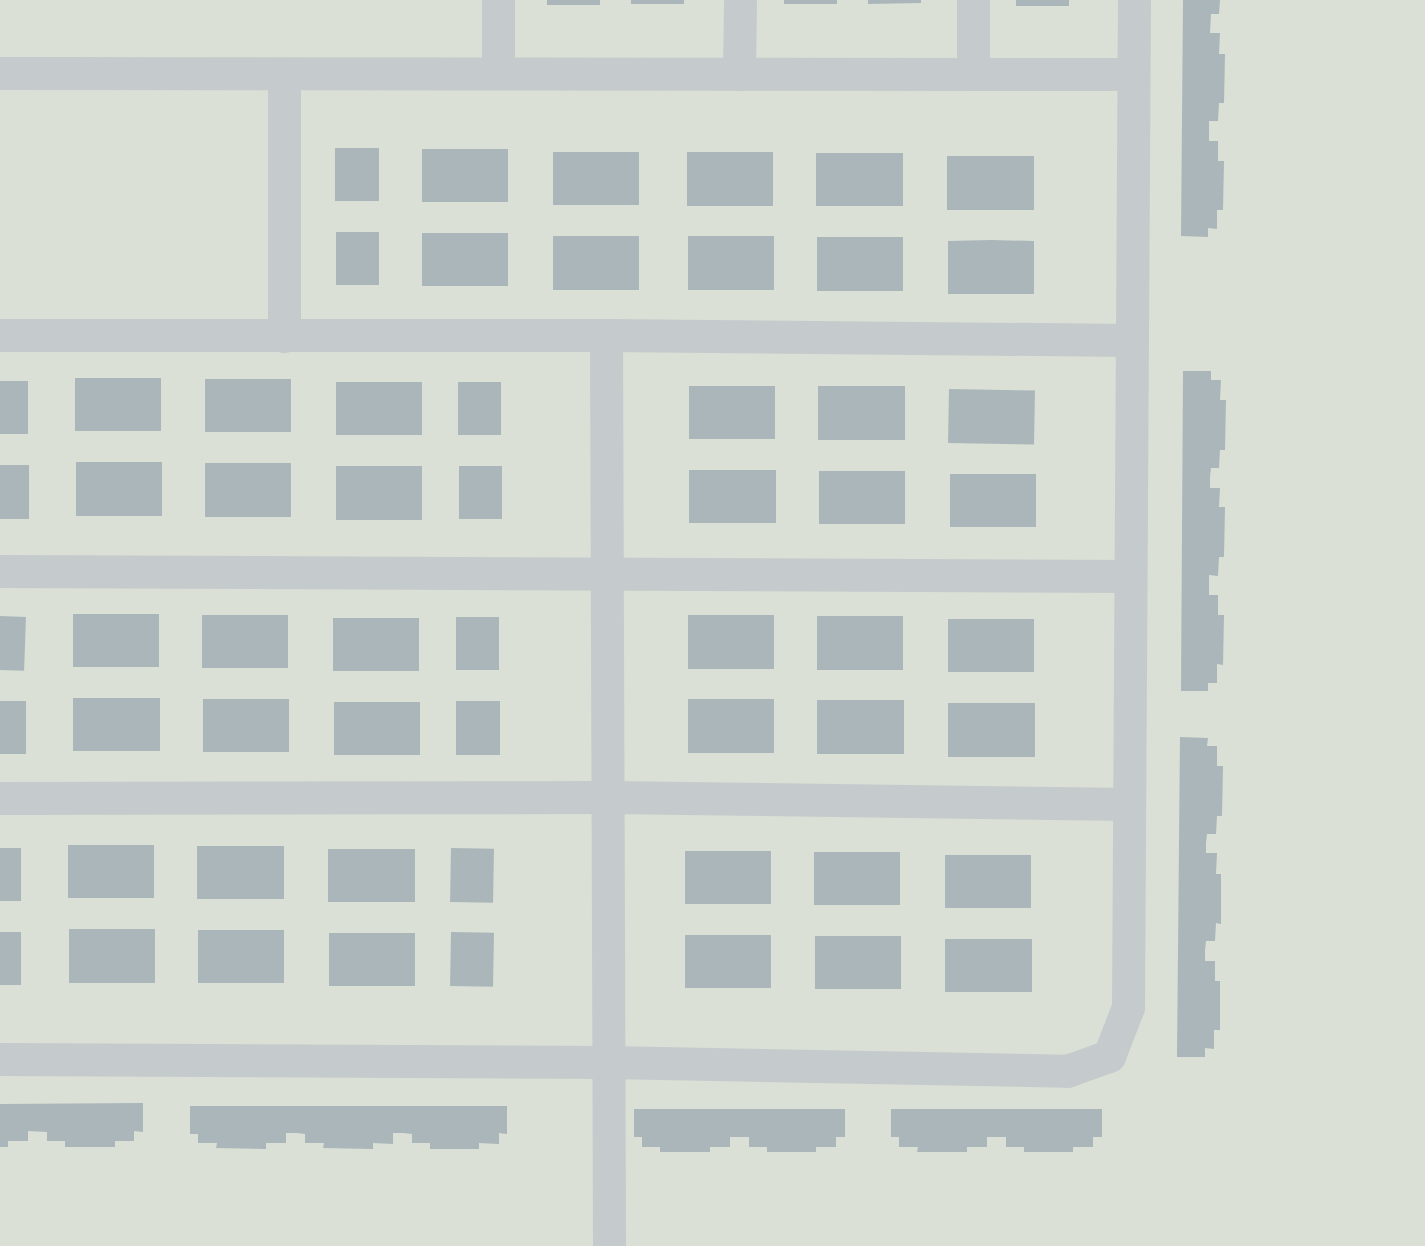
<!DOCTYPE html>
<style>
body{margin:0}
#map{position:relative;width:1425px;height:1246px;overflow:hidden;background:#f8f7f5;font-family:"Titillium Web",sans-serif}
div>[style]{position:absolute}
.green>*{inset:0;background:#dae0d5;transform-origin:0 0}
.building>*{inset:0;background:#abb6ba;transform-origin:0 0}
.minor>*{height:33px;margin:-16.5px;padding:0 16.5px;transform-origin:16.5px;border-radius:16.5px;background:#c5cacc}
span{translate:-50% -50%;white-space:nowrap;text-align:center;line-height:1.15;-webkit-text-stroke:6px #fff;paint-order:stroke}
</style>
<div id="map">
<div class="green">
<div style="left:0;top:0;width:1425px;height:1246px"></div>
</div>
<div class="building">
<div style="left:547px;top:0;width:53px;height:5px"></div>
<div style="left:631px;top:0;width:53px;height:4px"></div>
<div style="left:784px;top:0;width:53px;height:4px"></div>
<div style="clip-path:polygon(868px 0,921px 0,921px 3px,868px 4px)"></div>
<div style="left:1016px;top:0;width:53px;height:6px"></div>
<div style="clip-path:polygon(1183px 0,1220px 0,1219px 14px,1211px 14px,1210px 33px,1220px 33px,1219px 54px,1225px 54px,1224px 103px,1219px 103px,1218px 121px,1209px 121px,1209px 141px,1218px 141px,1218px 161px,1224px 161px,1223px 210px,1217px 210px,1217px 229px,1208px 228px,1208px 237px,1181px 236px)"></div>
<div style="left:335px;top:148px;width:44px;height:53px"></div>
<div style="left:422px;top:149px;width:86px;height:53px"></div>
<div style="left:553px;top:152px;width:86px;height:53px"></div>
<div style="left:687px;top:152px;width:86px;height:54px"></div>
<div style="left:816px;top:153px;width:87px;height:53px"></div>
<div style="left:947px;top:156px;width:87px;height:54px"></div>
<div style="left:336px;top:232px;width:43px;height:53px"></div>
<div style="left:422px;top:233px;width:86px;height:53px"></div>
<div style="left:553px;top:236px;width:86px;height:54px"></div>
<div style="left:688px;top:236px;width:86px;height:54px"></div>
<div style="left:817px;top:237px;width:86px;height:54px"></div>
<div style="clip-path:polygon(991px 240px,1034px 241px,1034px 294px,948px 294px,948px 241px)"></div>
<div style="clip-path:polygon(1183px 371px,1211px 371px,1211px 380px,1221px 380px,1220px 400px,1226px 400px,1225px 450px,1220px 450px,1219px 468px,1211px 468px,1210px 477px,1210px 488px,1220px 488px,1219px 507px,1225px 507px,1224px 557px,1219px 557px,1218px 576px,1209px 575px,1209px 595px,1218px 595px,1218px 615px,1224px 615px,1223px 665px,1217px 664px,1217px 683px,1208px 683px,1208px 691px,1181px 691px)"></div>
<div style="left:75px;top:378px;width:86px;height:53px"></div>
<div style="left:205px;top:379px;width:86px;height:53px"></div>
<div style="left:0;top:381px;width:28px;height:53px"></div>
<div style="left:336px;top:382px;width:86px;height:53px"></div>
<div style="left:458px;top:382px;width:43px;height:53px"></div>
<div style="left:689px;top:386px;width:86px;height:53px"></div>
<div style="left:818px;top:386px;width:87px;height:54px"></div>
<div style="left:949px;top:389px;width:86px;height:54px;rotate:1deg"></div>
<div style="left:76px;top:462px;width:86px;height:54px"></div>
<div style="left:205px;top:463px;width:86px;height:54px"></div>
<div style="left:0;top:465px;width:29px;height:54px"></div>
<div style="left:336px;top:466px;width:86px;height:54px"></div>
<div style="left:459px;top:466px;width:43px;height:53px"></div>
<div style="left:689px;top:470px;width:87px;height:53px"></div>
<div style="left:819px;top:471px;width:86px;height:53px"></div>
<div style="left:950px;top:474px;width:86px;height:53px"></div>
<div style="left:73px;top:614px;width:86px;height:53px"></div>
<div style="left:202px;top:615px;width:86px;height:53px"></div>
<div style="left:688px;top:615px;width:86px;height:54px"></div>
<div style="left:0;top:616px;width:26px;height:54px;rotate:2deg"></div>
<div style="left:817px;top:616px;width:86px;height:54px"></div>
<div style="left:456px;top:617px;width:43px;height:53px"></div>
<div style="left:333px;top:618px;width:86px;height:53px"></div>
<div style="left:948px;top:619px;width:86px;height:53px"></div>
<div style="left:73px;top:698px;width:87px;height:53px"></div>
<div style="left:203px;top:699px;width:86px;height:53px"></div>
<div style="left:688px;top:699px;width:86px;height:54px"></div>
<div style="left:817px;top:700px;width:87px;height:54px"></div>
<div style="left:0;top:701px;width:26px;height:53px"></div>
<div style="left:456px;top:701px;width:44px;height:54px"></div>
<div style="left:334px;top:702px;width:86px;height:53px"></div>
<div style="left:948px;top:703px;width:87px;height:54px"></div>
<div style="clip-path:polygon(1180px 737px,1208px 738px,1207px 746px,1217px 746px,1217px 766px,1223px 766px,1222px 816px,1217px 816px,1216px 834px,1207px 834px,1206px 843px,1206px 853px,1217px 853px,1216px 874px,1221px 874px,1221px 924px,1216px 923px,1215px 941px,1206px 941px,1205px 950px,1205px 961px,1215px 961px,1215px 981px,1220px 981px,1220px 1030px,1214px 1030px,1214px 1049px,1205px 1048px,1205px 1057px,1177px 1057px)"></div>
<div style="left:68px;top:845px;width:86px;height:53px"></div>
<div style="left:197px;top:846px;width:87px;height:53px"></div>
<div style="left:0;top:848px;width:21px;height:53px"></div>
<div style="left:451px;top:848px;width:43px;height:54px;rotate:1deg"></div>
<div style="left:328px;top:849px;width:87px;height:53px"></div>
<div style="left:685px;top:851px;width:86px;height:53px"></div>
<div style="left:814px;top:852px;width:86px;height:53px"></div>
<div style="left:945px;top:855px;width:86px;height:53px"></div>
<div style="left:69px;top:929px;width:86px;height:54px"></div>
<div style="left:198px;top:930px;width:86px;height:53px"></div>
<div style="left:0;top:932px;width:21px;height:53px"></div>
<div style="left:451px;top:932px;width:43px;height:54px;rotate:1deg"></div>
<div style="left:329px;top:933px;width:86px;height:53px"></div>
<div style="left:685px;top:935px;width:86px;height:53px"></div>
<div style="left:815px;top:936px;width:86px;height:53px"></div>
<div style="left:945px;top:939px;width:87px;height:53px"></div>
<div style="clip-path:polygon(143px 1103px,143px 1132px,134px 1131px,134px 1141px,115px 1141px,115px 1147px,65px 1147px,65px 1141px,47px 1141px,47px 1132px,28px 1131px,28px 1141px,8px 1141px,8px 1147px,0 1147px,0 1104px)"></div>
<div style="clip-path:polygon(190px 1106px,507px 1106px,507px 1134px,499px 1133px,499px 1144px,479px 1143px,479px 1149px,430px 1149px,430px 1143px,412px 1143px,412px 1134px,403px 1133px,393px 1133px,393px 1144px,373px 1143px,373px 1149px,323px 1148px,324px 1143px,305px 1143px,305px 1134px,297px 1133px,286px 1133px,286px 1143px,266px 1143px,266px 1149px,216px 1148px,217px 1143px,198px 1143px,198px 1134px,190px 1134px)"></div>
<div style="clip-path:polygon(634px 1109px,845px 1109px,845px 1137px,836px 1137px,836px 1147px,816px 1147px,816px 1152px,767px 1152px,767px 1147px,749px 1147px,749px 1137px,730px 1137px,730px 1147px,710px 1147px,710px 1152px,660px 1152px,660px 1147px,642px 1147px,642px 1137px,634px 1137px)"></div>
<div style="clip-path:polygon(891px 1109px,1102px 1109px,1102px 1137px,1093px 1137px,1093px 1147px,1073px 1147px,1073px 1152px,1024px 1152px,1024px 1147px,1006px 1147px,1006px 1137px,987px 1137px,987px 1147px,967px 1147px,967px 1152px,917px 1152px,918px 1147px,899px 1147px,899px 1137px,891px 1137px)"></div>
</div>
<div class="minor">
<div style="left:498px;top:0;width:73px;rotate:90deg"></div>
<div style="left:0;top:73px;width:1133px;rotate:0.05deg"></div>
<div style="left:739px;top:74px;width:74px;rotate:-89.2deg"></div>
<div style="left:973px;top:74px;width:74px;rotate:-90deg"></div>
<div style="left:284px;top:75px;width:261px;rotate:90deg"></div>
<div style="left:0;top:335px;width:606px"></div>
<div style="left:606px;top:335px;width:526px;rotate:0.54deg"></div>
<div style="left:606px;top:335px;width:911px;rotate:89.81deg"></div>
<div style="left:0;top:571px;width:1130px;rotate:0.25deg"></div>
<div style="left:0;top:798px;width:608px;rotate:-0.09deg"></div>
<div style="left:608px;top:797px;width:521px;rotate:0.77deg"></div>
<div style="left:0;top:1059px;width:608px;rotate:0.28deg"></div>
<div style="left:608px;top:1062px;width:459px;rotate:1.1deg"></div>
<div style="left:1067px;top:1071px;width:45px;rotate:-19.7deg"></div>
<div style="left:1109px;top:1056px;width:53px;rotate:-68.8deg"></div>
<div style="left:1128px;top:1007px;width:1007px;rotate:-89.66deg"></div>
</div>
</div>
